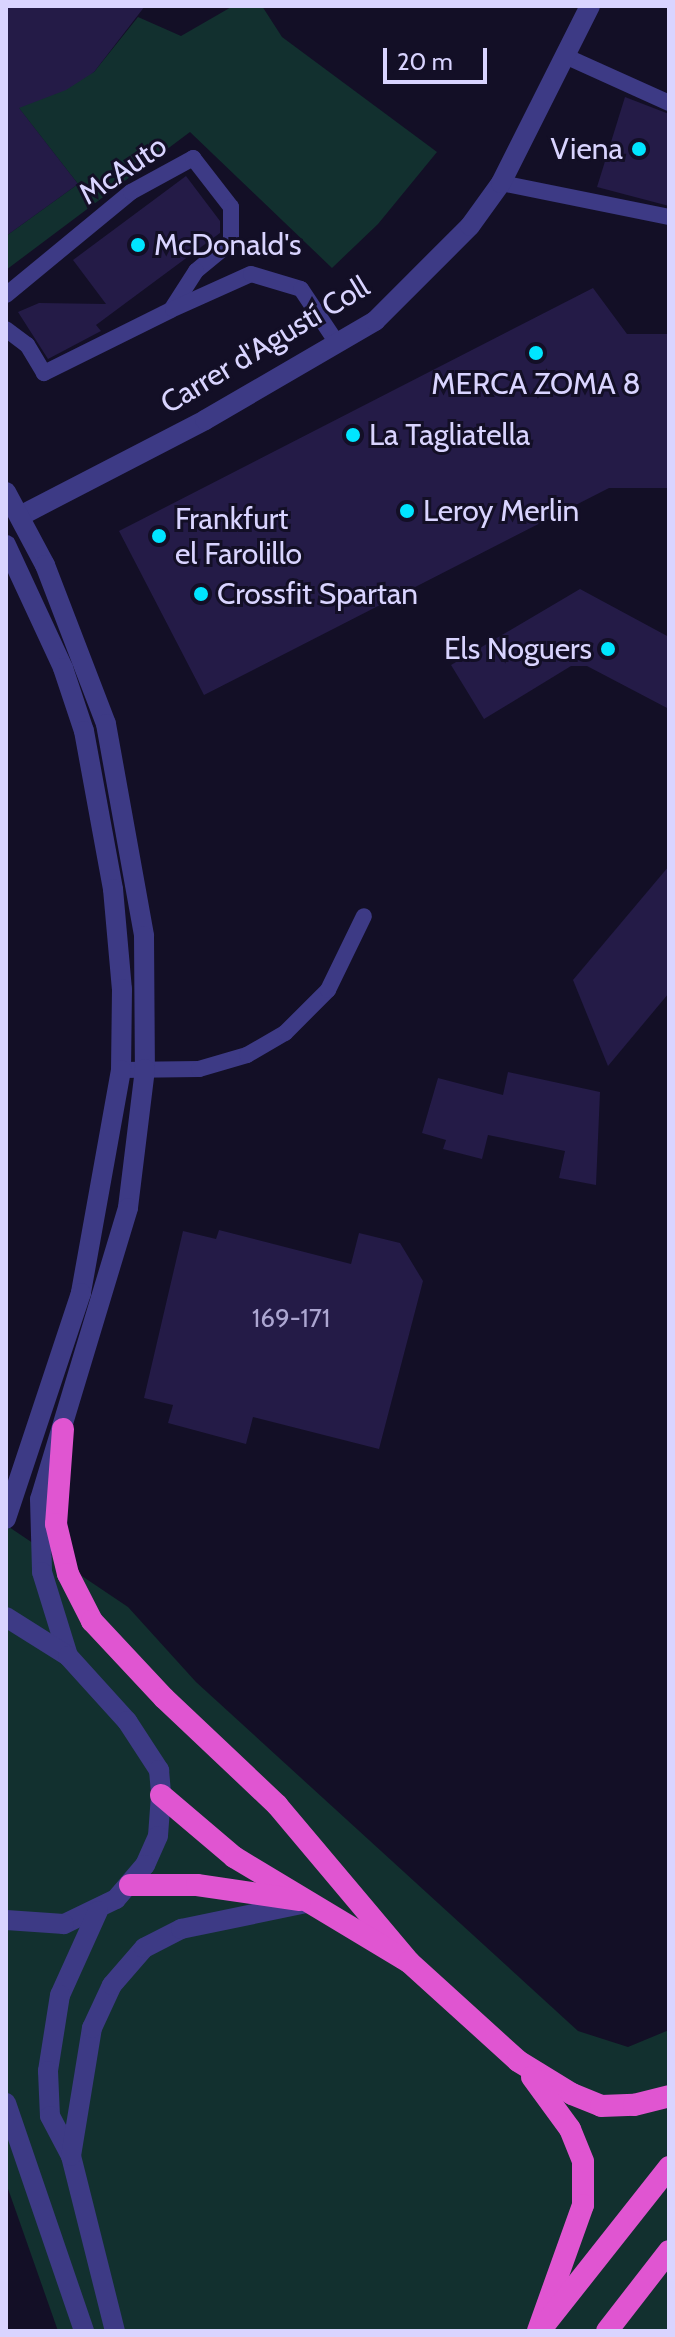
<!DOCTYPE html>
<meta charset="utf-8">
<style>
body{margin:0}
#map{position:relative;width:675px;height:2337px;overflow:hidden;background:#130f26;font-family:Cabin,sans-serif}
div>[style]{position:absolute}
.green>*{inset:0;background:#12302f}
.building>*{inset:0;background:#241b47}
.service>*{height:16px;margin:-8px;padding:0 8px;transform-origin:8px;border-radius:8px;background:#3d3a85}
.minor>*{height:20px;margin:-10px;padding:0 10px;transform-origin:10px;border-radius:10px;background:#3d3a85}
.tertiary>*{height:20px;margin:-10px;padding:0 10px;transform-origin:10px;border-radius:10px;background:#3d3a85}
.trunk>*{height:22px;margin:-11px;padding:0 11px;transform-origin:11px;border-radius:11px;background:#e055d1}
.dots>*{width:22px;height:22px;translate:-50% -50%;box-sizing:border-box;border:4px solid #130f26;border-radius:50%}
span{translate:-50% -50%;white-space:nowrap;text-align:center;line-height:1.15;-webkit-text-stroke:6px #130f26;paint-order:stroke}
.number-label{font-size:26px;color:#aca6d1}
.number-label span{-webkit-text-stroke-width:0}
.poi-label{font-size:30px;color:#d9d4ff}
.right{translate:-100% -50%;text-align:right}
.left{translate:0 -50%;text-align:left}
.street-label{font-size:30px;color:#d9d4ff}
.frame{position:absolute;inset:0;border:8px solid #d9d4ff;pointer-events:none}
.scale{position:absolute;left:383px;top:48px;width:104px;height:36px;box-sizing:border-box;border:4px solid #d9d4ff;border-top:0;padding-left:10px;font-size:24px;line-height:28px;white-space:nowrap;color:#d9d4ff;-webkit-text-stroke:6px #130f26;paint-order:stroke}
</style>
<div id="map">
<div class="green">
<div style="clip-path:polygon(233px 6px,262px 6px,282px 37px,437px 152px,378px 224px,332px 268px,190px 132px,6px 270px,6px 236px,78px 184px,18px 107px,94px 72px,138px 17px,181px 36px)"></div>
<div style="clip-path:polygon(6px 1525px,128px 1607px,196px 1682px,578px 2031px,628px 2047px,669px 2030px,669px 2331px,58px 2331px,6px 2183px)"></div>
</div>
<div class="building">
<div style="clip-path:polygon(6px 6px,145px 6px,94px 72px,66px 90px,19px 108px,78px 184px,6px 236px)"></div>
<div style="clip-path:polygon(625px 97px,669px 114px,669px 206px,597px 187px)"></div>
<div style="clip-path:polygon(186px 176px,220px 221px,220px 233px,96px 325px,101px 331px,48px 359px,18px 312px,39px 303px,106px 304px,73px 260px)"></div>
<div style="clip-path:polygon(593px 288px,627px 334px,669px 334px,669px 488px,609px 488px,204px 695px,119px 531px)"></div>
<div style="clip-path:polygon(580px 589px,669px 637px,669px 709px,587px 666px,571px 666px,484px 719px,451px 665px)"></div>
<div style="clip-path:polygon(669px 866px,669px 993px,608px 1066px,573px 980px)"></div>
<div style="clip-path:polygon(508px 1072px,600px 1092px,596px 1185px,559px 1178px,565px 1151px,488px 1135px,482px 1159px,443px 1149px,446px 1140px,422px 1133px,438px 1078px,503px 1095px)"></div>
<div style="clip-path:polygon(219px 1230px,351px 1264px,359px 1233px,400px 1243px,423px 1281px,379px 1449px,253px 1417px,246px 1444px,168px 1423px,173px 1405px,144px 1398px,183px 1231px,216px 1239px)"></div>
</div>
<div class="service">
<div style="left:565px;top:56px;width:114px;rotate:24.3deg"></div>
<div style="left:501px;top:183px;width:171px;rotate:11.4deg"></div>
<div style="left:6px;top:295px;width:162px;rotate:-39.5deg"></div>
<div style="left:131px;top:192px;width:71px;rotate:-28.7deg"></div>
<div style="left:193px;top:158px;width:62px;rotate:52.2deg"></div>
<div style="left:231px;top:207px;width:35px;rotate:90deg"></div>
<div style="left:231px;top:242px;width:45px;rotate:140.4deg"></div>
<div style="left:196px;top:271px;width:46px;rotate:122.7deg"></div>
<div style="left:171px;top:310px;width:142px;rotate:153.6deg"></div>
<div style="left:44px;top:373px;width:33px;rotate:-121deg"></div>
<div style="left:27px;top:345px;width:26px;rotate:-143deg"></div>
<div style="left:173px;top:309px;width:85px;rotate:-24.2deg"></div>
<div style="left:251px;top:274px;width:52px;rotate:16.7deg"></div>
<div style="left:301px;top:289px;width:65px;rotate:56.3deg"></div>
<div style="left:121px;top:1070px;width:78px;rotate:-0.7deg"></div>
<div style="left:199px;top:1069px;width:50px;rotate:-16.3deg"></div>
<div style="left:247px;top:1055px;width:44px;rotate:-30.1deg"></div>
<div style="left:285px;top:1033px;width:61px;rotate:-45deg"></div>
<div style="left:328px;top:990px;width:82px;rotate:-64.1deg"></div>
</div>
<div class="minor">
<div style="left:20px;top:516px;width:208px;rotate:-27.4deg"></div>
<div style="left:205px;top:420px;width:197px;rotate:-30.2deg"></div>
<div style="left:375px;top:321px;width:134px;rotate:-45deg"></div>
<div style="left:470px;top:226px;width:53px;rotate:-54.2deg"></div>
<div style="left:501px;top:183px;width:198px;rotate:-63.3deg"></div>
</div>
<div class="tertiary">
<div style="left:6px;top:492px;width:83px;rotate:61.9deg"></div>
<div style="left:45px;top:565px;width:170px;rotate:69deg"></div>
<div style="left:106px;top:724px;width:215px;rotate:79.8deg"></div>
<div style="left:144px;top:936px;width:133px;rotate:89.6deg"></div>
<div style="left:145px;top:1069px;width:140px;rotate:97deg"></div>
<div style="left:128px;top:1208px;width:304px;rotate:106.8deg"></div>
<div style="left:40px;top:1499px;width:73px;rotate:88.4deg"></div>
<div style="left:42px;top:1572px;width:88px;rotate:72.8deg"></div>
<div style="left:6px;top:545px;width:136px;rotate:65.1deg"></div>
<div style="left:63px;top:668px;width:66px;rotate:71.6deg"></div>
<div style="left:84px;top:731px;width:161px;rotate:79.6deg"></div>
<div style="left:113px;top:889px;width:100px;rotate:84.9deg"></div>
<div style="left:122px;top:989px;width:81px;rotate:90.7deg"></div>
<div style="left:121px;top:1070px;width:227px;rotate:100.2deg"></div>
<div style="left:81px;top:1293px;width:238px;rotate:108.4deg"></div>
<div style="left:6px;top:1617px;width:73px;rotate:32.2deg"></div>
<div style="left:68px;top:1656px;width:88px;rotate:47.8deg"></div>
<div style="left:127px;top:1721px;width:59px;rotate:56.9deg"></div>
<div style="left:159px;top:1770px;width:25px;rotate:85deg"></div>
<div style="left:161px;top:1795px;width:41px;rotate:94.2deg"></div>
<div style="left:158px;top:1836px;width:32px;rotate:114deg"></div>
<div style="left:145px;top:1865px;width:45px;rotate:130.5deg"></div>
<div style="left:116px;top:1899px;width:58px;rotate:154.3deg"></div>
<div style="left:64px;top:1924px;width:58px;rotate:-176.1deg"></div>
<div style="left:98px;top:1911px;width:92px;rotate:114.3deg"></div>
<div style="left:60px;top:1995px;width:77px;rotate:99deg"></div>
<div style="left:48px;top:2071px;width:45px;rotate:87.5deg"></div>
<div style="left:50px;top:2116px;width:45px;rotate:62.3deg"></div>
<div style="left:71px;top:2156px;width:180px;rotate:75.9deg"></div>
<div style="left:6px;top:2103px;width:241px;rotate:71.1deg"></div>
<div style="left:71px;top:2156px;width:130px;rotate:-80.7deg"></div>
<div style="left:92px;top:2028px;width:47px;rotate:-65.1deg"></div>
<div style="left:112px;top:1985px;width:49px;rotate:-49.1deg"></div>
<div style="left:144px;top:1948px;width:42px;rotate:-27.2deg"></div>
<div style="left:181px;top:1929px;width:128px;rotate:-11.7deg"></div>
</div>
<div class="trunk">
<div style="left:63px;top:1429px;width:95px;rotate:94.2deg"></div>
<div style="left:56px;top:1524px;width:51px;rotate:76.5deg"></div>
<div style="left:68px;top:1574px;width:53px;rotate:62.9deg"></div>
<div style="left:92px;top:1621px;width:105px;rotate:46.9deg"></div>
<div style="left:164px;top:1698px;width:156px;rotate:43.4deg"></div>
<div style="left:277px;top:1805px;width:205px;rotate:49.9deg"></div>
<div style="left:161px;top:1795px;width:96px;rotate:40.3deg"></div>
<div style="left:234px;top:1857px;width:204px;rotate:31deg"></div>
<div style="left:409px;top:1962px;width:147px;rotate:42.2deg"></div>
<div style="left:518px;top:2061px;width:63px;rotate:31.4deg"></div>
<div style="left:572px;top:2094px;width:31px;rotate:22deg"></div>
<div style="left:601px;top:2106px;width:33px;rotate:-2deg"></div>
<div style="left:634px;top:2105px;width:36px;rotate:-14deg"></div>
<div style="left:130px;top:1885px;width:67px"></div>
<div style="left:197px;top:1885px;width:104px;rotate:8.3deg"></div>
<div style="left:532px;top:2077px;width:64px;rotate:53.8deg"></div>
<div style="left:570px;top:2129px;width:35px;rotate:68deg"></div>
<div style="left:583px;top:2162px;width:43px;rotate:90deg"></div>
<div style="left:583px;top:2205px;width:134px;rotate:109.7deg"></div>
<div style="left:546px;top:2323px;width:199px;rotate:-51.7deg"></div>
<div style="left:607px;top:2331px;width:101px;rotate:-52.2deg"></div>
</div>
<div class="dots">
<div style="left:639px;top:149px;background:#00e5ff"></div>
<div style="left:138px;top:245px;background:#00e5ff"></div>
<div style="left:536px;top:353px;background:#00e5ff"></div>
<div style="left:353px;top:435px;background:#00e5ff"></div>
<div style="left:407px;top:511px;background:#00e5ff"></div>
<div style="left:159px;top:536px;background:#00e5ff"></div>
<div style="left:201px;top:594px;background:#00e5ff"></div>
<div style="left:608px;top:649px;background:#00e5ff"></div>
</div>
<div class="number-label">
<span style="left:291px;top:1319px">169-171</span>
</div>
<div class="poi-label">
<span class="right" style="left:623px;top:149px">Viena</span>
<span class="left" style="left:154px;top:245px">McDonald's</span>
<span style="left:536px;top:384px">MERCA ZOMA 8</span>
<span class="left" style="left:369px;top:435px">La Tagliatella</span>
<span class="left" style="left:423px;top:511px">Leroy Merlin</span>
<span class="left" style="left:175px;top:536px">Frankfurt<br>el Farolillo</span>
<span class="left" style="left:217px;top:594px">Crossfit Spartan</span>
<span class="right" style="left:592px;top:649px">Els Noguers</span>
</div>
<div class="street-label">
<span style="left:123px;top:170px;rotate:-34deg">McAuto</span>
<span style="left:265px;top:345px;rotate:-31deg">Carrer d'Agustí Coll</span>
</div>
<div class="frame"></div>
<div class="scale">20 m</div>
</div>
